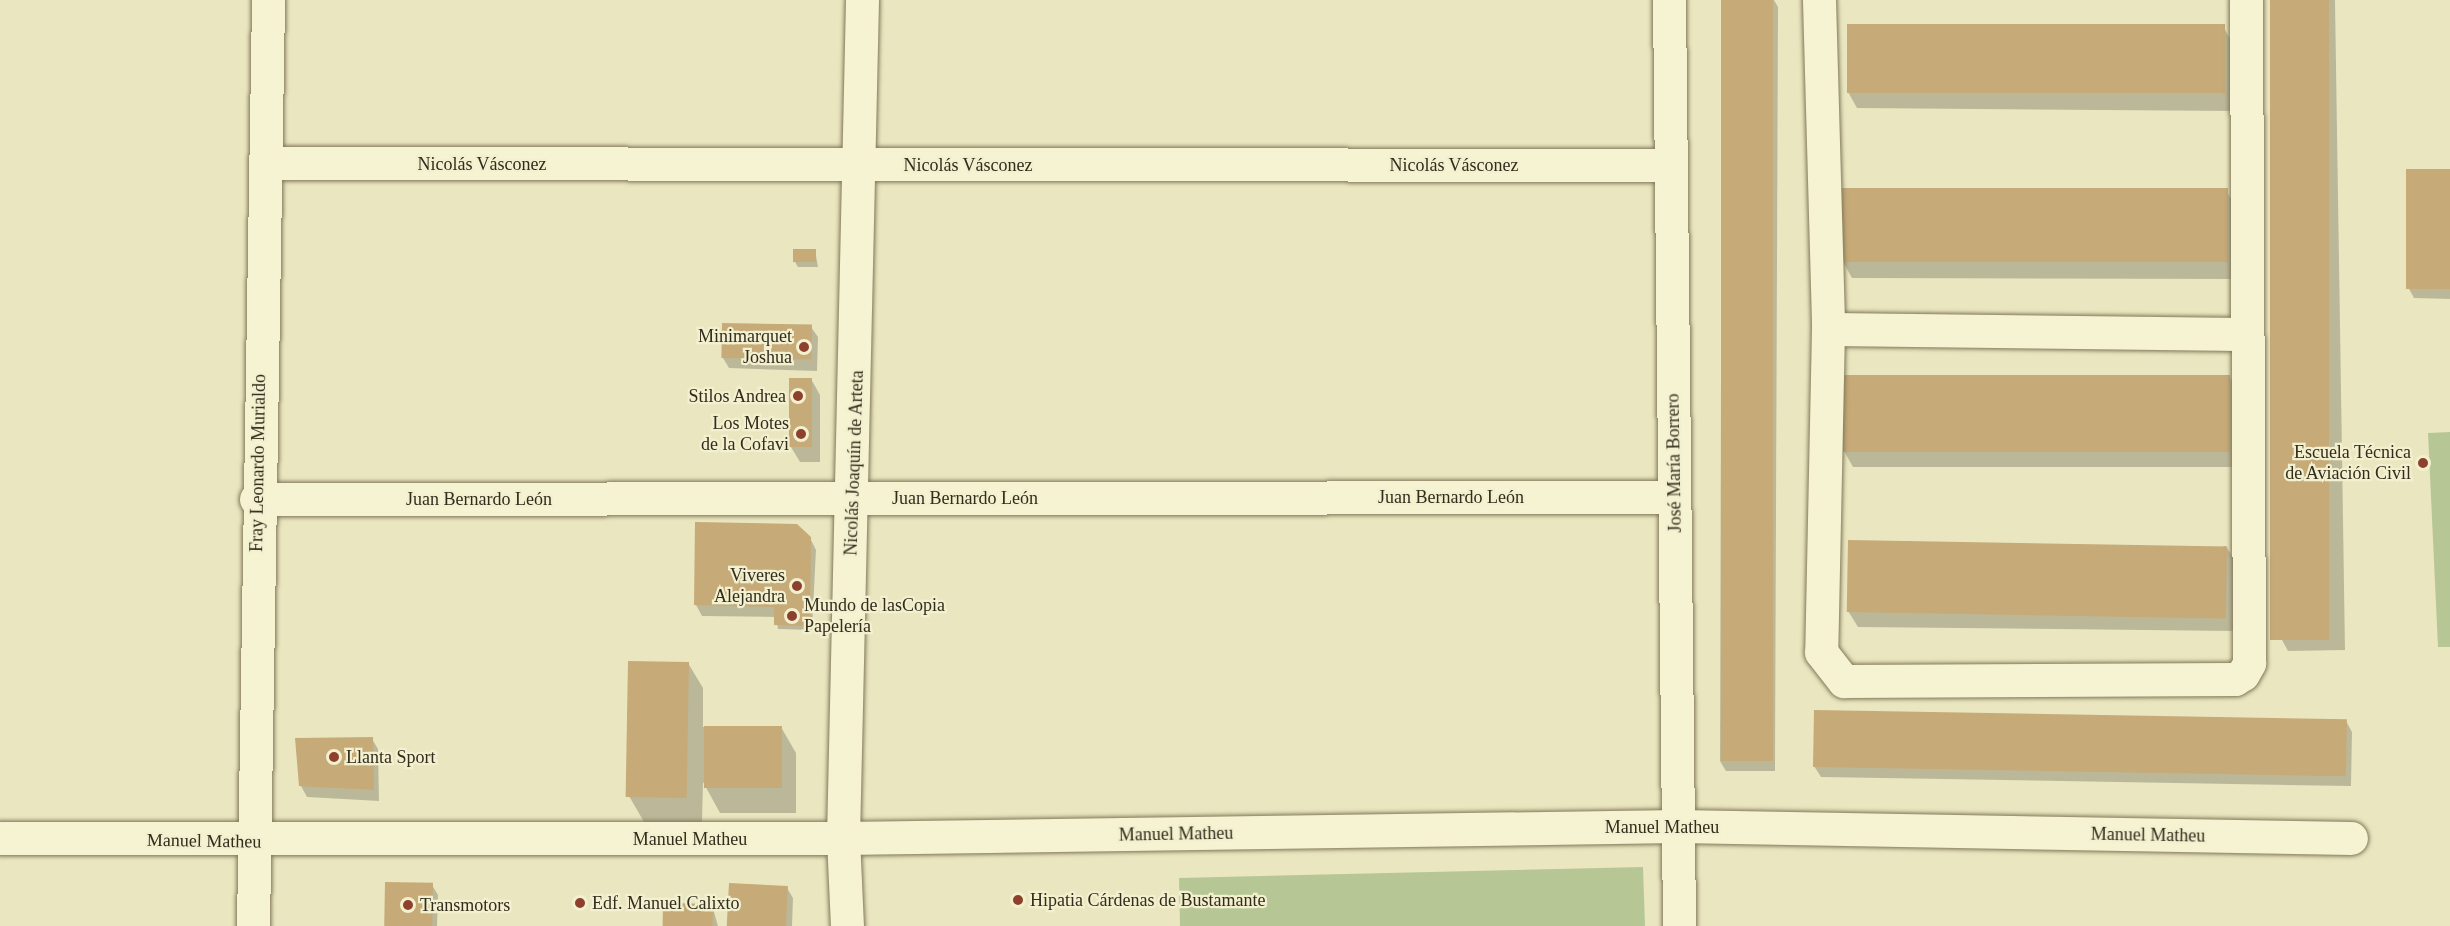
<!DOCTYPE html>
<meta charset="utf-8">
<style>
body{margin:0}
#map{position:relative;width:2450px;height:926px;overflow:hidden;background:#eae7c0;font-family:"Times New Roman",serif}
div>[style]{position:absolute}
.green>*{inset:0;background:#b6c795}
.shadow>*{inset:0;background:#0003}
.building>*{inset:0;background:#c6aa78;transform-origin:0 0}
.roads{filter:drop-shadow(0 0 2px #827859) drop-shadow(0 0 2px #827859)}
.minor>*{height:33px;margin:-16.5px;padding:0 16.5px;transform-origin:16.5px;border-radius:16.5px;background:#f6f3d2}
.dots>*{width:16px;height:16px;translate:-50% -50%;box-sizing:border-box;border:3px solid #f2f0cf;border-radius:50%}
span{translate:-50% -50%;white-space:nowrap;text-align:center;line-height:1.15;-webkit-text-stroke:4.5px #f2f0cf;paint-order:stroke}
.street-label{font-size:18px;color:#322c1d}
.poi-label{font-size:18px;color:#322c1d}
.right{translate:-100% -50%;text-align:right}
.left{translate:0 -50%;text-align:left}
</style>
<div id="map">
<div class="green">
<div style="clip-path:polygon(2450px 432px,2450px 647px,2438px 647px,2428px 433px)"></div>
<div style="clip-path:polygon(1643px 867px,1645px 926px,1180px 926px,1179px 878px)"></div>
</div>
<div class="shadow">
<div style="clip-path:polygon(1722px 0,1774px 0,1778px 7px,1775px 771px,1726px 771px,1720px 761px)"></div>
<div style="clip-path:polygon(2272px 0,2335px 0,2345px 650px,2288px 651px,2282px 640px)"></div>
<div style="clip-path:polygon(2224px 28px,2233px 44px,2233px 111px,1857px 108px,1848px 92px)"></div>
<div style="clip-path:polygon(2450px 171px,2450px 299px,2414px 298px,2408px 287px)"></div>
<div style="clip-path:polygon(2227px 192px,2236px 207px,2236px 279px,1852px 278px,1843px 262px)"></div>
<div style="clip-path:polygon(815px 250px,818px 267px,798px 267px,795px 262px)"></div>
<div style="clip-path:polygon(811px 327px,818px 337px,817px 371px,729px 368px,723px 358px)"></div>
<div style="clip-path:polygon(2229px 376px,2238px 392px,2238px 467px,1853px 467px,1844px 451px)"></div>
<div style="clip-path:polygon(811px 379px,820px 395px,820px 462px,800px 462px,791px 447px)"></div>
<div style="clip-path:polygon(810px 538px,816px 550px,812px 630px,778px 629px,776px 617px,702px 616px,696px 605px)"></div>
<div style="clip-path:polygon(2226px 546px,2235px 561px,2234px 631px,1858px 627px,1848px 611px)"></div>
<div style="clip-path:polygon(688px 663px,703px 688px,703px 727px,781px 727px,796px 753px,796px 813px,720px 813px,703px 782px,702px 822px,644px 822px,629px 796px)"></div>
<div style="clip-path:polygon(2346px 721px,2352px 732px,2351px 786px,1821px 777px,1814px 766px)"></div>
<div style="clip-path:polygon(372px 739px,378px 749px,379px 801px,307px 797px,301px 786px)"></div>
<div style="clip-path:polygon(432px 885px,438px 895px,437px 926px,386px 926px)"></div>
<div style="clip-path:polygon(787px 888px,793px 898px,792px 926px,729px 926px)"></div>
<div style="clip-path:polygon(712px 905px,718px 926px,665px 926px)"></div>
</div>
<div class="building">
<div style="left:1721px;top:0;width:52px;height:761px"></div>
<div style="left:2270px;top:0;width:59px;height:640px"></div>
<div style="left:1847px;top:24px;width:378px;height:69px"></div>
<div style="left:2450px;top:169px;width:120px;height:44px;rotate:90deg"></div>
<div style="left:1841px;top:188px;width:387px;height:74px"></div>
<div style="left:793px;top:249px;width:23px;height:13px"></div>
<div style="left:722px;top:323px;width:90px;height:35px;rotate:1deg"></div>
<div style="left:1843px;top:375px;width:387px;height:77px"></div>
<div style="left:789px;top:378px;width:23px;height:69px"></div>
<div style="clip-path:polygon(695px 522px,797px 524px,811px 537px,810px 626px,774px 625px,774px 607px,694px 605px)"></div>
<div style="left:1848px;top:540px;width:379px;height:72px;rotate:1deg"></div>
<div style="left:628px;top:661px;width:61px;height:136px;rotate:1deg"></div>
<div style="left:1814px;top:710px;width:533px;height:57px;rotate:1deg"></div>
<div style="left:704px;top:726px;width:78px;height:62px"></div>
<div style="clip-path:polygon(373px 737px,374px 790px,299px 786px,295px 738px)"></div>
<div style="left:385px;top:882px;width:48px;height:44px;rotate:1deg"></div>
<div style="left:729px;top:883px;width:59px;height:43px;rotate:3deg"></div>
<div style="left:663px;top:903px;width:50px;height:23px;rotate:1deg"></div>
</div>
<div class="roads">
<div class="minor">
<div style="left:1669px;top:0;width:926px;rotate:89.38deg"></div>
<div style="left:1819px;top:0;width:329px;rotate:88.4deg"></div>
<div style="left:1828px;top:329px;width:323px;rotate:91.2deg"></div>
<div style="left:1821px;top:652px;width:37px;rotate:52deg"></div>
<div style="left:1844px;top:681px;width:391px;rotate:-0.3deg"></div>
<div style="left:2235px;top:679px;width:9px;rotate:-32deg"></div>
<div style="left:2243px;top:674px;width:13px;rotate:-61deg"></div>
<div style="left:2249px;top:663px;width:663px;rotate:-90.26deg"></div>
<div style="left:266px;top:163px;width:1405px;rotate:0.08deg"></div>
<div style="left:1828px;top:329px;width:416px;rotate:0.7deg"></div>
<div style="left:256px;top:499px;width:1418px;rotate:-0.08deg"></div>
<div style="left:0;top:838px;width:843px"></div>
<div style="left:843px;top:838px;width:835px;rotate:-0.82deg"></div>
<div style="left:1678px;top:826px;width:673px;rotate:1.02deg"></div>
<div style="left:253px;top:926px;width:926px;rotate:-89.07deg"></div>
<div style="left:847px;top:926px;width:88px;rotate:-92.6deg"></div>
<div style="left:843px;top:838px;width:838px;rotate:-88.7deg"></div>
</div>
</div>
<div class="dots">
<div style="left:804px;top:347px;background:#8d412d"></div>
<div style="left:798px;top:396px;background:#8d412d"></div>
<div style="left:801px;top:434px;background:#8d412d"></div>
<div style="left:2423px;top:463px;background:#8d412d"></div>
<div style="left:797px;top:586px;background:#8d412d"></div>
<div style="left:792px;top:616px;background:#8d412d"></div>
<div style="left:334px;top:757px;background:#8d412d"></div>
<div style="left:1018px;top:900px;background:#8d412d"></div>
<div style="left:580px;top:903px;background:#8d412d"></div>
<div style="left:408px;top:905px;background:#8d412d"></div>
</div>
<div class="street-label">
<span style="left:482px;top:164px">Nicolás Vásconez</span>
<span style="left:968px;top:165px">Nicolás Vásconez</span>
<span style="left:1454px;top:165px">Nicolás Vásconez</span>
<span style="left:258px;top:463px;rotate:-89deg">Fray Leonardo Murialdo</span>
<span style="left:854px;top:463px;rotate:-88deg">Nicolás Joaquín de Arteta</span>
<span style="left:1674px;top:463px;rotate:-91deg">José María Borrero</span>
<span style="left:1451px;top:497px">Juan Bernardo León</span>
<span style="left:965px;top:498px">Juan Bernardo León</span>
<span style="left:479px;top:499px">Juan Bernardo León</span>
<span style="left:1662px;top:827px">Manuel Matheu</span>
<span style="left:1176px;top:834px;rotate:-1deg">Manuel Matheu</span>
<span style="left:2148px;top:835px;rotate:1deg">Manuel Matheu</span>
<span style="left:690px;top:839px">Manuel Matheu</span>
<span style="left:204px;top:841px;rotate:1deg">Manuel Matheu</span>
</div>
<div class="poi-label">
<span class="right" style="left:792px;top:347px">Minimarquet<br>Joshua</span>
<span class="right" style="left:786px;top:396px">Stilos Andrea</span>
<span class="right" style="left:789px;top:434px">Los Motes<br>de la Cofavi</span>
<span class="right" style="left:2411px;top:463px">Escuela Técnica<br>de Aviación Civil</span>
<span class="right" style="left:785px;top:586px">Viveres<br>Alejandra</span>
<span class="left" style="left:804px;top:616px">Mundo de lasCopia<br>Papelería</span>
<span class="left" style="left:346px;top:757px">Llanta Sport</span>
<span class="left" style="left:1030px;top:900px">Hipatia Cárdenas de Bustamante</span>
<span class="left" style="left:592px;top:903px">Edf. Manuel Calixto</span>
<span class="left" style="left:420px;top:905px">Transmotors</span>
</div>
</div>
